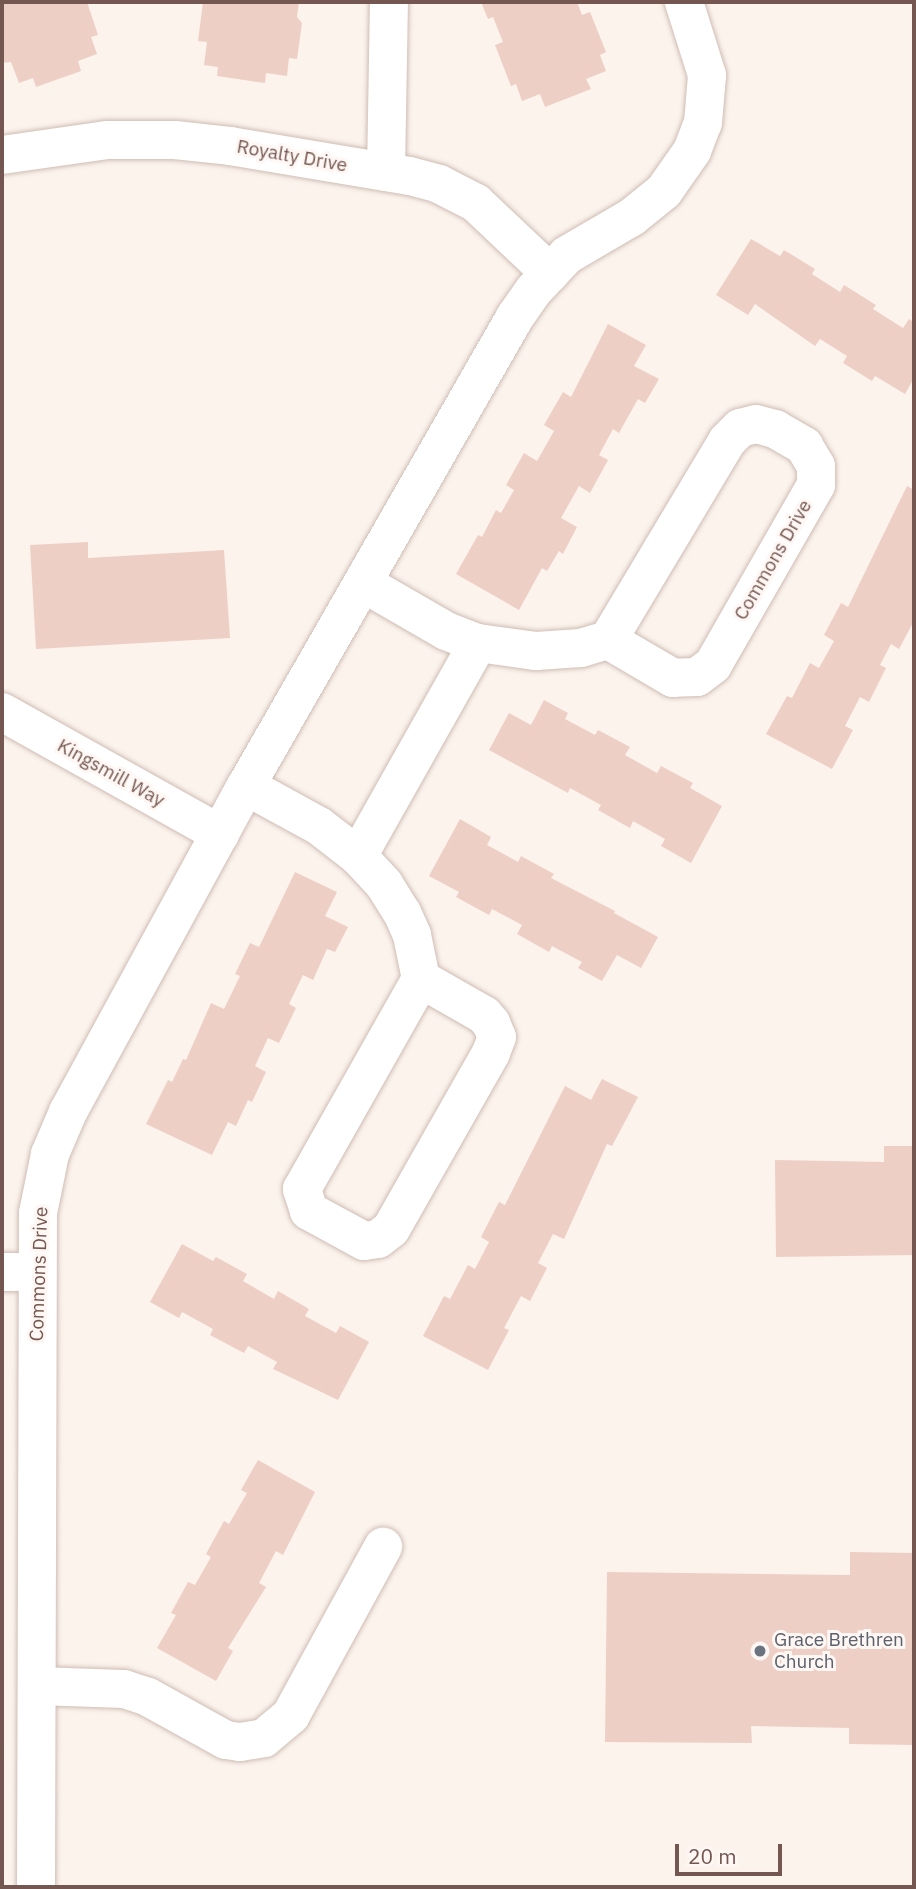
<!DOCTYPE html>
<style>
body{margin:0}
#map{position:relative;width:916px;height:1889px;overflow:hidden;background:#fbf3ec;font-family:"IBM Plex Sans",sans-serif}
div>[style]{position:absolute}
.building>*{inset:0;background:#eecfc6}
.roads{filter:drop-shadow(0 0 2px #cfbcb5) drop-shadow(0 0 2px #cfbcb5)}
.minor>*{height:38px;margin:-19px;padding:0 19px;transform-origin:19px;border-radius:19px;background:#fff}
.dots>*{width:19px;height:19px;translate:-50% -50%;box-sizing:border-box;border:4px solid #fef7f3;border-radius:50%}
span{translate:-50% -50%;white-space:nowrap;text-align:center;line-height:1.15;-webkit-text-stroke:6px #fef7f3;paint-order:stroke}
.street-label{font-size:19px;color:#755751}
.worship-label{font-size:19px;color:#5b616d}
.left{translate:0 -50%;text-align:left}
.frame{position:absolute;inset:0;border:4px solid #755751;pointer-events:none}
.scale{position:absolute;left:675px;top:1844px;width:107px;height:32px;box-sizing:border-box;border:4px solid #755751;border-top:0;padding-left:9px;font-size:21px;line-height:24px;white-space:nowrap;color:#755751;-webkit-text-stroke:5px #fef7f3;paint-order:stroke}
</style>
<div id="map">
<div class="building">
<div style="clip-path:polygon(2px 2px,87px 2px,98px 35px,91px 37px,97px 54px,78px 61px,81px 71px,36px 87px,33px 78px,19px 83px,11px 62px,2px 63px)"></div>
<div style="clip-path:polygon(203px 2px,299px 2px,297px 17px,302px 23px,297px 59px,289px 58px,287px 76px,266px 73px,265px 83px,217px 76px,218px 67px,204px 65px,207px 42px,198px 41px)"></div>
<div style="clip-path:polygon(481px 2px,577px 2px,582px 15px,590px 12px,606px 52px,600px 55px,606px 71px,586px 79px,591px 89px,545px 107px,540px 94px,522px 101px,516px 84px,511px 86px,495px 45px,503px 42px,493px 17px,488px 19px)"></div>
<div style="clip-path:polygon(751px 239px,780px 256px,784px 250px,815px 269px,812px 274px,840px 292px,844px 285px,876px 305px,873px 309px,903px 328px,909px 319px,914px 322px,914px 378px,905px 394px,875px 376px,872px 381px,843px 363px,847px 356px,820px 339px,815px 346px,755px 304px,748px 315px,716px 295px)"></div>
<div style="clip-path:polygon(608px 324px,646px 345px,634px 366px,659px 379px,645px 403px,638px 399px,619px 433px,613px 429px,599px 455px,608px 460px,590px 493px,579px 486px,561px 518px,577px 527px,563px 554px,559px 551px,547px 571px,542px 568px,519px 610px,456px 574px,478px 535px,482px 537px,496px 510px,501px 513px,514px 490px,506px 485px,524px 453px,537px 461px,554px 431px,544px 425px,563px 392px,571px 397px)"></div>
<div style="clip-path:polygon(907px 486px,914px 490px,914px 621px,899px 649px,891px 644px,880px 665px,886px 668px,869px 702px,860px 697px,845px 726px,853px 730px,832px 769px,766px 734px,787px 696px,792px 698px,810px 663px,819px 668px,834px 641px,824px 635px,841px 603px,848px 607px)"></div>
<div style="clip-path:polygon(88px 542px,88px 558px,224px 550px,230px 638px,36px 649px,30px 545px)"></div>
<div style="clip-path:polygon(544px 700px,568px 713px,565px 719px,595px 735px,598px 730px,630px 747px,625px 755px,657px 773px,661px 766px,693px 783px,690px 788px,722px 806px,691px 863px,661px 846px,665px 839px,633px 821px,630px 828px,598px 810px,601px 805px,570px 788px,568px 793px,489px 750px,509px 713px,531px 725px)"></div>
<div style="clip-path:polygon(460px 819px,491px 837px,487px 845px,518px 862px,521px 856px,554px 874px,551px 878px,615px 911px,614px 913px,658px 937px,641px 968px,617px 955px,602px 981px,578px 968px,582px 962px,552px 946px,549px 952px,517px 934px,522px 925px,492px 909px,489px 915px,456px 897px,459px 892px,429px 876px)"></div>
<div style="clip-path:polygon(295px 872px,337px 892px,325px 916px,348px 927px,335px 952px,327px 949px,313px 980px,303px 975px,289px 1004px,296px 1008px,279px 1043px,268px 1038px,255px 1066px,266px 1072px,252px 1102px,248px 1100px,236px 1126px,228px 1122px,212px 1155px,146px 1124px,168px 1080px,172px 1082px,183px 1059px,186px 1060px,211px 1003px,224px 1009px,240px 976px,235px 974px,250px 943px,259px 947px)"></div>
<div style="clip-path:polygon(602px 1079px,638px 1097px,612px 1146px,607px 1144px,564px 1239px,553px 1234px,538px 1263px,547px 1268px,530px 1301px,521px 1296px,504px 1328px,509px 1330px,488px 1370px,423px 1336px,444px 1296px,450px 1299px,468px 1265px,475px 1269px,489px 1242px,481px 1237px,499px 1202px,505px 1205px,565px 1086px,591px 1100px)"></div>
<div style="clip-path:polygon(884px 1146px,914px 1146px,914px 1255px,776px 1257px,775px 1160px,884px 1162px)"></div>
<div style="clip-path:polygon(182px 1244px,213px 1261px,216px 1257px,247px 1274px,243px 1281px,274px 1299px,278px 1291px,309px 1309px,305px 1316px,336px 1333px,340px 1326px,369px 1342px,338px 1400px,273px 1369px,277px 1362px,248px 1346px,244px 1353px,210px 1335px,213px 1329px,182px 1312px,179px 1318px,150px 1302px)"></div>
<div style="clip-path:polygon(258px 1460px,315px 1492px,283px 1555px,276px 1551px,259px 1583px,266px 1587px,228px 1648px,233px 1651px,216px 1681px,157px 1648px,176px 1615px,171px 1613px,188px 1582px,195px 1585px,211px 1557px,206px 1554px,224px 1521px,229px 1524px,247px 1493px,241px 1490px)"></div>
<div style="clip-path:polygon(850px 1552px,914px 1553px,914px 1745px,849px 1744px,849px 1728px,751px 1726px,752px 1743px,605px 1742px,607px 1572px,850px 1575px)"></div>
</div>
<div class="roads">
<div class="minor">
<div style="left:2px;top:155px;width:107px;rotate:-8.1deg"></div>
<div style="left:108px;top:140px;width:67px"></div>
<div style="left:175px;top:140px;width:55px;rotate:6.2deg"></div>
<div style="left:230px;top:146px;width:182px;rotate:9.5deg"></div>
<div style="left:410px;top:176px;width:30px;rotate:15deg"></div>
<div style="left:439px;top:184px;width:42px;rotate:27.2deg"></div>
<div style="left:476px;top:203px;width:102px;rotate:43.4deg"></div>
<div style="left:386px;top:172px;width:170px;rotate:-89deg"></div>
<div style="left:756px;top:424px;width:20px;rotate:15deg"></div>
<div style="left:775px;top:429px;width:34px;rotate:30deg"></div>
<div style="left:804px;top:446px;width:23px;rotate:59deg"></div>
<div style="left:816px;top:466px;width:19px;rotate:90deg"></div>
<div style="left:816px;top:485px;width:207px;rotate:119.8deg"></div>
<div style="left:713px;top:665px;width:20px;rotate:143deg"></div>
<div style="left:697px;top:677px;width:24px;rotate:178deg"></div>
<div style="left:673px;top:678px;width:75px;rotate:-149.7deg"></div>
<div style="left:608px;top:640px;width:232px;rotate:-59.1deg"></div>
<div style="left:727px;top:441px;width:18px;rotate:-45deg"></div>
<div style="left:740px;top:428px;width:16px;rotate:-14deg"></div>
<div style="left:363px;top:583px;width:96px;rotate:30deg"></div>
<div style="left:446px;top:631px;width:34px;rotate:21deg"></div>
<div style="left:478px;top:643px;width:59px;rotate:7.9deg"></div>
<div style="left:536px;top:651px;width:45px;rotate:-3.8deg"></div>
<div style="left:581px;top:648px;width:28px;rotate:-17deg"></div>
<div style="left:2px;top:712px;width:250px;rotate:29.2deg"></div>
<div style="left:246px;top:786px;width:83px;rotate:28.7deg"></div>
<div style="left:319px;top:826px;width:49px;rotate:37.6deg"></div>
<div style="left:421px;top:979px;width:73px;rotate:29.7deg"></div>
<div style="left:484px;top:1015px;width:11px;rotate:49deg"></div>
<div style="left:491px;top:1023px;width:15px;rotate:67deg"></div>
<div style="left:497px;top:1037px;width:17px;rotate:111deg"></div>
<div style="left:491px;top:1053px;width:202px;rotate:119.6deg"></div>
<div style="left:391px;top:1229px;width:16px;rotate:142deg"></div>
<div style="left:378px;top:1239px;width:14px;rotate:172deg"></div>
<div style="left:364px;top:1241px;width:63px;rotate:-151.4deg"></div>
<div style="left:309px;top:1211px;width:23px;rotate:-108deg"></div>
<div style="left:302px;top:1189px;width:241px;rotate:-60.5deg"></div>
<div style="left:421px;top:979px;width:45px;rotate:-101.6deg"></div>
<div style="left:412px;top:935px;width:24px;rotate:-114deg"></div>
<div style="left:402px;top:913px;width:34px;rotate:-122deg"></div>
<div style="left:384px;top:884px;width:38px;rotate:-133deg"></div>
<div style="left:358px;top:856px;width:244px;rotate:-60.6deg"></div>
<div style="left:2px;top:1272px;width:35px"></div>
<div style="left:37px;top:1686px;width:87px;rotate:2deg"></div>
<div style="left:124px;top:1689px;width:25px;rotate:18deg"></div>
<div style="left:148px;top:1697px;width:89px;rotate:28.9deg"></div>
<div style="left:226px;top:1740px;width:14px;rotate:8deg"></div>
<div style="left:240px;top:1742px;width:24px;rotate:-9deg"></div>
<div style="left:264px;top:1738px;width:35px;rotate:-40deg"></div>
<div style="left:291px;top:1715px;width:192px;rotate:-61.3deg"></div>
<div style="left:36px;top:1887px;width:674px;rotate:-89.83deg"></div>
<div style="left:38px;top:1213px;width:60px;rotate:-78.5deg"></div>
<div style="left:50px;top:1154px;width:46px;rotate:-66.8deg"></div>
<div style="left:68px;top:1112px;width:371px;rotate:-61.4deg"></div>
<div style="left:246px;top:786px;width:541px;rotate:-60.16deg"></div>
<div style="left:515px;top:317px;width:33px;rotate:-55deg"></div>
<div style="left:534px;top:290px;width:48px;rotate:-46.7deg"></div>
<div style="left:567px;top:255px;width:75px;rotate:-30.3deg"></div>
<div style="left:632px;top:217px;width:41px;rotate:-39.1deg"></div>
<div style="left:664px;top:191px;width:49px;rotate:-55deg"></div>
<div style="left:692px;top:151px;width:30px;rotate:-69deg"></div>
<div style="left:703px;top:123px;width:48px;rotate:-85.2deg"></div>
<div style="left:707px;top:75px;width:77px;rotate:-107.5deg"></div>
</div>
</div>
<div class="dots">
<div style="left:760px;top:1651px;background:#6b7280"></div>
</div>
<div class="street-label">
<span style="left:292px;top:156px;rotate:10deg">Royalty Drive</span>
<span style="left:773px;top:560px;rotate:-60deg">Commons Drive</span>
<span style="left:111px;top:773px;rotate:29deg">Kingsmill Way</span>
<span style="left:39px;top:1274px;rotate:-88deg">Commons Drive</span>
</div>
<div class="worship-label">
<span class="left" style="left:774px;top:1651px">Grace Brethren<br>Church</span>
</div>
<div class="frame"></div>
<div class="scale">20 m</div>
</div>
